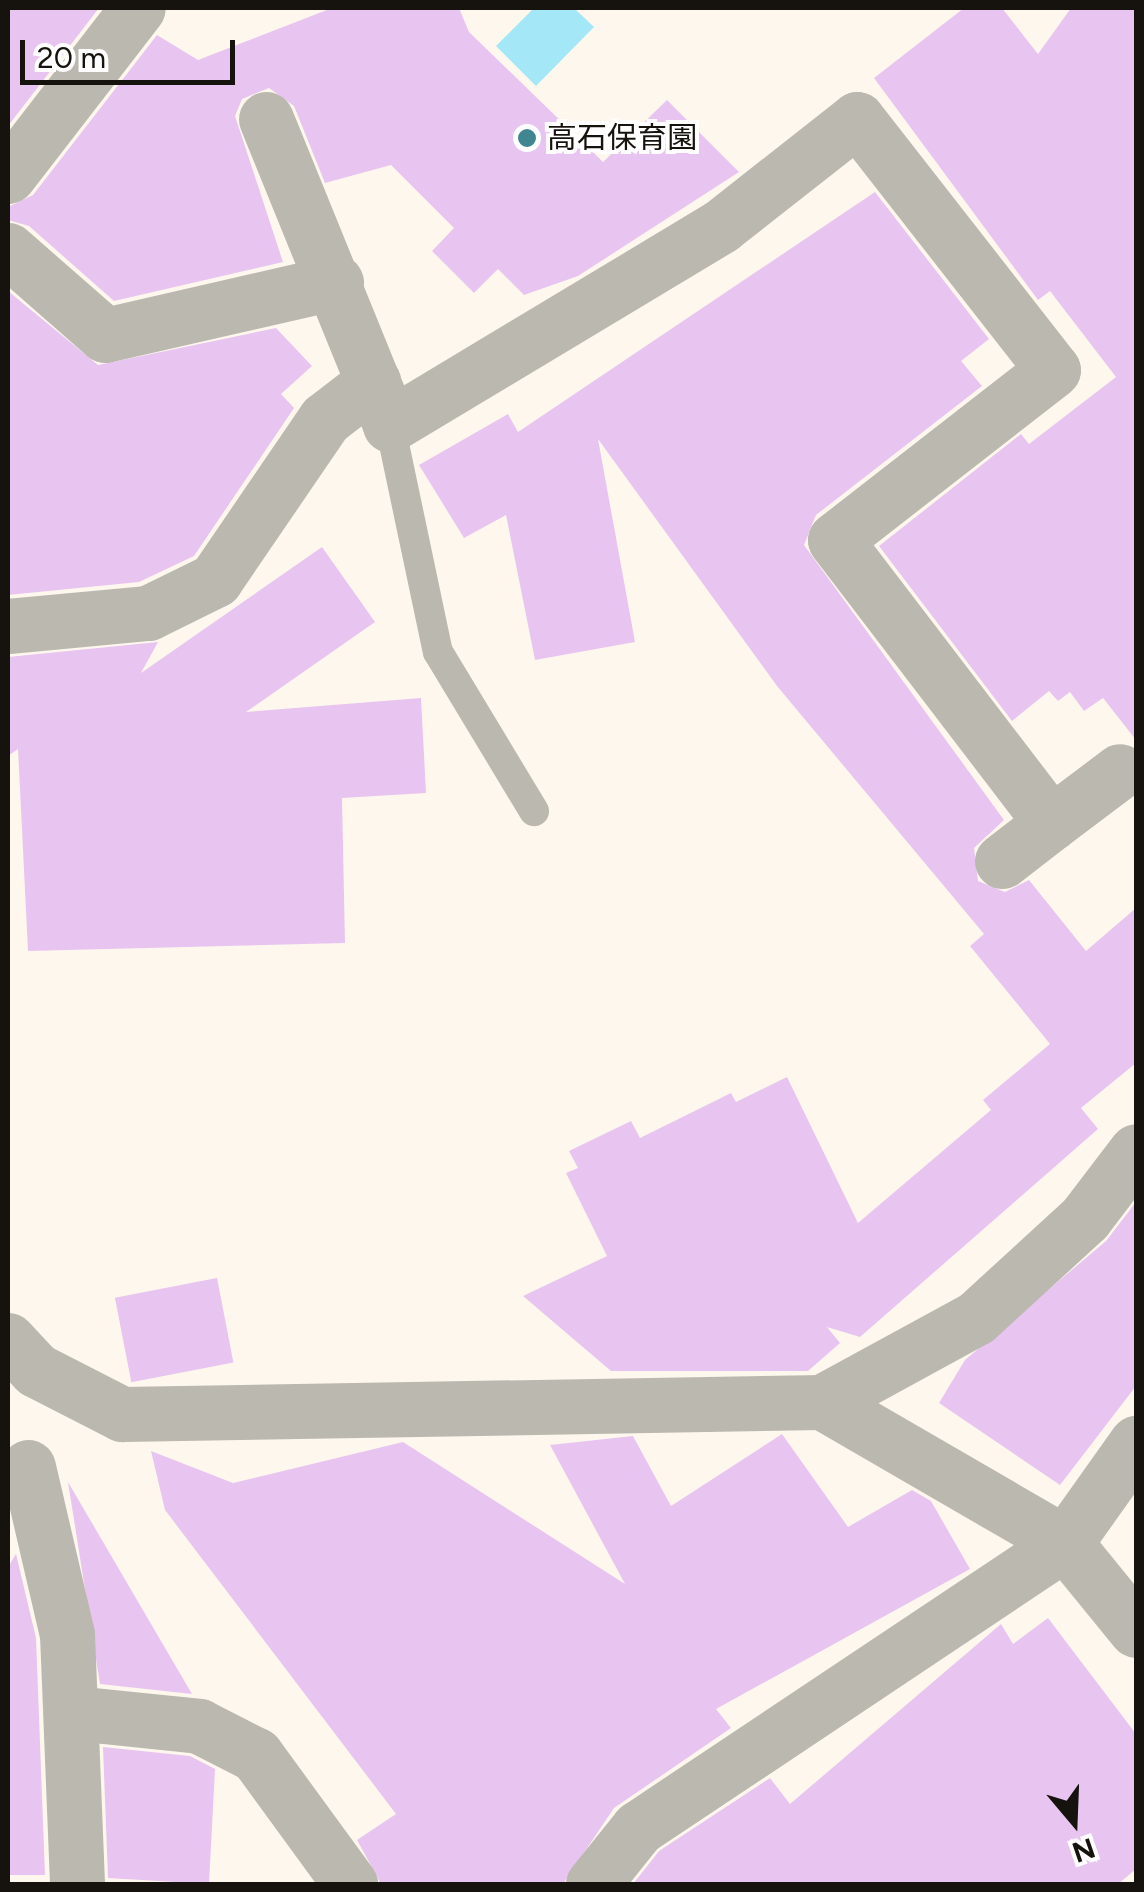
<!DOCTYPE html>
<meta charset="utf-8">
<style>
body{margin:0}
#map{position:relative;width:1144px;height:1892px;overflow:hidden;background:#fef7ed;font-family:Figtree,"Noto Sans JP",sans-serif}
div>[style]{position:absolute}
.water>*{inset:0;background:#a4e8f8}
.building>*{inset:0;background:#e8c5f1;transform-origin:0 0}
.lane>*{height:30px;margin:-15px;padding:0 15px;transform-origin:15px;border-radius:15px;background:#bbb8b0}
.street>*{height:55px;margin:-27.5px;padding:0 27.5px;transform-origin:27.5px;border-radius:27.5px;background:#bbb8b0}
.dots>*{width:28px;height:28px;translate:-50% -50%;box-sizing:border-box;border:5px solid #fff;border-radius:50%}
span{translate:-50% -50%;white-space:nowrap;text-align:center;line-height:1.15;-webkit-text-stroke:8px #fff;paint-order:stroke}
.poi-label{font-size:30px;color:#16120d}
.left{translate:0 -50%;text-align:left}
.frame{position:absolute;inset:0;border:10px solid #16120d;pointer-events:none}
.north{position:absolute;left:1024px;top:1772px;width:100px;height:100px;-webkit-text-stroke:8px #fff;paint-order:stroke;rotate:161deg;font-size:28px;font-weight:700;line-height:40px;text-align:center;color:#16120d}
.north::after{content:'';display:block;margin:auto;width:35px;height:45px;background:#16120d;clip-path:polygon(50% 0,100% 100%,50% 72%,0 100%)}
.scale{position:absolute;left:20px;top:40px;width:215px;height:45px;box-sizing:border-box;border:5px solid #16120d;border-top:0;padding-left:12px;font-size:30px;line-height:35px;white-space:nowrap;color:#16120d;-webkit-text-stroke:8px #fff;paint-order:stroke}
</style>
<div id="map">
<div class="water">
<div style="clip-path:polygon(534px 8px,574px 8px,594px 27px,536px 86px,496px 46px)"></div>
</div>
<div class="building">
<div style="clip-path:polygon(8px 8px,99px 8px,8px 126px)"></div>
<div style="clip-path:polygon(332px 8px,459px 8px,469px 32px,603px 162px,667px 100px,739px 172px,578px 276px,524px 295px,498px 269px,474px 293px,432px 251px,454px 228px,391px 165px,325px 183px,294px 106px,269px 88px,242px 99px,235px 116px,283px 262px,114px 301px,29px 226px,8px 220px,8px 207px,33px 195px,157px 35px,198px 60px)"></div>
<div style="clip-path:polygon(964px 8px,1002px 8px,1038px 54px,1071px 8px,1136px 8px,1136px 740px,1103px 698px,1084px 711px,1070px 692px,1058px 701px,1049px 691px,1012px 721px,879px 546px,1021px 434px,1029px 444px,1116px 377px,1050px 291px,1038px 300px,874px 78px)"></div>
<div style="clip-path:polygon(875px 192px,989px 339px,961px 361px,982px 386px,816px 515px,804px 545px,1004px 820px,974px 848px,978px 881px,1005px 892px,1029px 880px,1086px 951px,1136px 908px,1136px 1063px,1081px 1108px,1098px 1129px,860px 1337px,827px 1327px,840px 1343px,808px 1371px,611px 1371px,523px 1296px,607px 1256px,566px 1173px,578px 1168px,569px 1151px,631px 1121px,640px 1138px,731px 1093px,736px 1102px,787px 1077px,858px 1223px,991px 1110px,983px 1100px,1050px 1044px,970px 946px,984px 934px,777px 686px,598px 439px,635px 642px,535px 660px,506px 515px,464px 538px,419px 465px,508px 414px,518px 432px)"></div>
<div style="clip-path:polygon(8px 291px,98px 365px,276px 328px,312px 366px,281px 394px,294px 408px,194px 556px,139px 582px,8px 595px)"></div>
<div style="clip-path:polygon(322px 547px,375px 622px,246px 712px,421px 698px,426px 793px,342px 798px,345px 943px,28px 951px,18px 749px,8px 756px,8px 657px,158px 642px,141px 673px)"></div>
<div style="clip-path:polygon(1136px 1202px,1136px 1386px,1060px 1485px,939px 1403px,965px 1360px,1106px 1241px)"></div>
<div style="left:217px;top:1278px;width:86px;height:104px;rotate:79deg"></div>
<div style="clip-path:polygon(782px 1434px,848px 1527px,912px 1490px,931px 1501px,970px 1569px,716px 1709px,731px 1728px,614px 1808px,563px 1884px,381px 1884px,357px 1840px,396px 1814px,165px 1510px,151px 1451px,233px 1483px,403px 1442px,625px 1584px,550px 1445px,633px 1436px,671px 1506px)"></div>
<div style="clip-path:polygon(68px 1482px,192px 1694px,100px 1684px)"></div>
<div style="clip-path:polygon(16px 1554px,36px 1638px,45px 1875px,8px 1875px,8px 1567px)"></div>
<div style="clip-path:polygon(1048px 1618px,1136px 1734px,1136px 1869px,1118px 1884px,633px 1884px,659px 1851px,770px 1778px,790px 1804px,1001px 1624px,1013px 1644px)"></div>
<div style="clip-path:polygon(103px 1747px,190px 1756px,215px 1769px,209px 1884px,108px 1878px)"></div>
</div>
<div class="lane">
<div style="left:390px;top:425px;width:232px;rotate:78.1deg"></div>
<div style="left:438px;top:652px;width:186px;rotate:58.9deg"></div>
</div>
<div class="street">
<div style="left:266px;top:119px;width:330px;rotate:67.9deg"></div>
<div style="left:390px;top:425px;width:386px;rotate:-31deg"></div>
<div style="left:721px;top:226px;width:173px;rotate:-38.2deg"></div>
<div style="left:857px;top:119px;width:318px;rotate:52deg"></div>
<div style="left:1053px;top:370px;width:276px;rotate:142.1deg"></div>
<div style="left:835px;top:540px;width:356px;rotate:52.6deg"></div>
<div style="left:1051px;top:823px;width:86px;rotate:-37deg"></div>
<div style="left:8px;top:176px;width:212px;rotate:-52.3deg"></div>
<div style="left:8px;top:250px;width:129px;rotate:41.2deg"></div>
<div style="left:105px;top:335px;width:237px;rotate:-12.9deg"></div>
<div style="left:8px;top:626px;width:141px;rotate:-5.3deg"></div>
<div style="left:148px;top:613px;width:75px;rotate:-26.2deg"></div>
<div style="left:215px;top:580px;width:195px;rotate:-55.7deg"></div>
<div style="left:325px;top:419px;width:61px;rotate:-37.6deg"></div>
<div style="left:1002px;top:861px;width:62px;rotate:-37.8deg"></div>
<div style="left:8px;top:1340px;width:41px;rotate:47deg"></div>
<div style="left:36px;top:1370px;width:97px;rotate:27.1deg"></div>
<div style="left:122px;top:1414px;width:700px;rotate:-0.98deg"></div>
<div style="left:822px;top:1402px;width:175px;rotate:-28.6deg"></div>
<div style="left:976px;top:1318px;width:148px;rotate:-42.5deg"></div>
<div style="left:1085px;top:1218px;width:84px;rotate:-52.7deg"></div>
<div style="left:822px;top:1402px;width:281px;rotate:30.1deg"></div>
<div style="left:1065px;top:1543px;width:112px;rotate:50.8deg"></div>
<div style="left:28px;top:1467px;width:171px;rotate:76.9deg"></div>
<div style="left:67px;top:1634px;width:250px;rotate:87.7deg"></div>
<div style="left:74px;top:1713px;width:126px;rotate:5.9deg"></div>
<div style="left:199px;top:1726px;width:64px;rotate:27deg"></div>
<div style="left:256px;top:1755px;width:160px;rotate:53.9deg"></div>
<div style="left:593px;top:1884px;width:72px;rotate:-51.2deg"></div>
<div style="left:638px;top:1828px;width:513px;rotate:-33.72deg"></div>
<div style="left:1065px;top:1543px;width:123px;rotate:-54.6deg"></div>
</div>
<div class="dots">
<div style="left:527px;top:138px;background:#3f8690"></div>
</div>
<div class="poi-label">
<span class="left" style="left:547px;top:138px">高石保育園</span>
</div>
<div class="frame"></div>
<div class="north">N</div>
<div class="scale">20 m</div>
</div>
